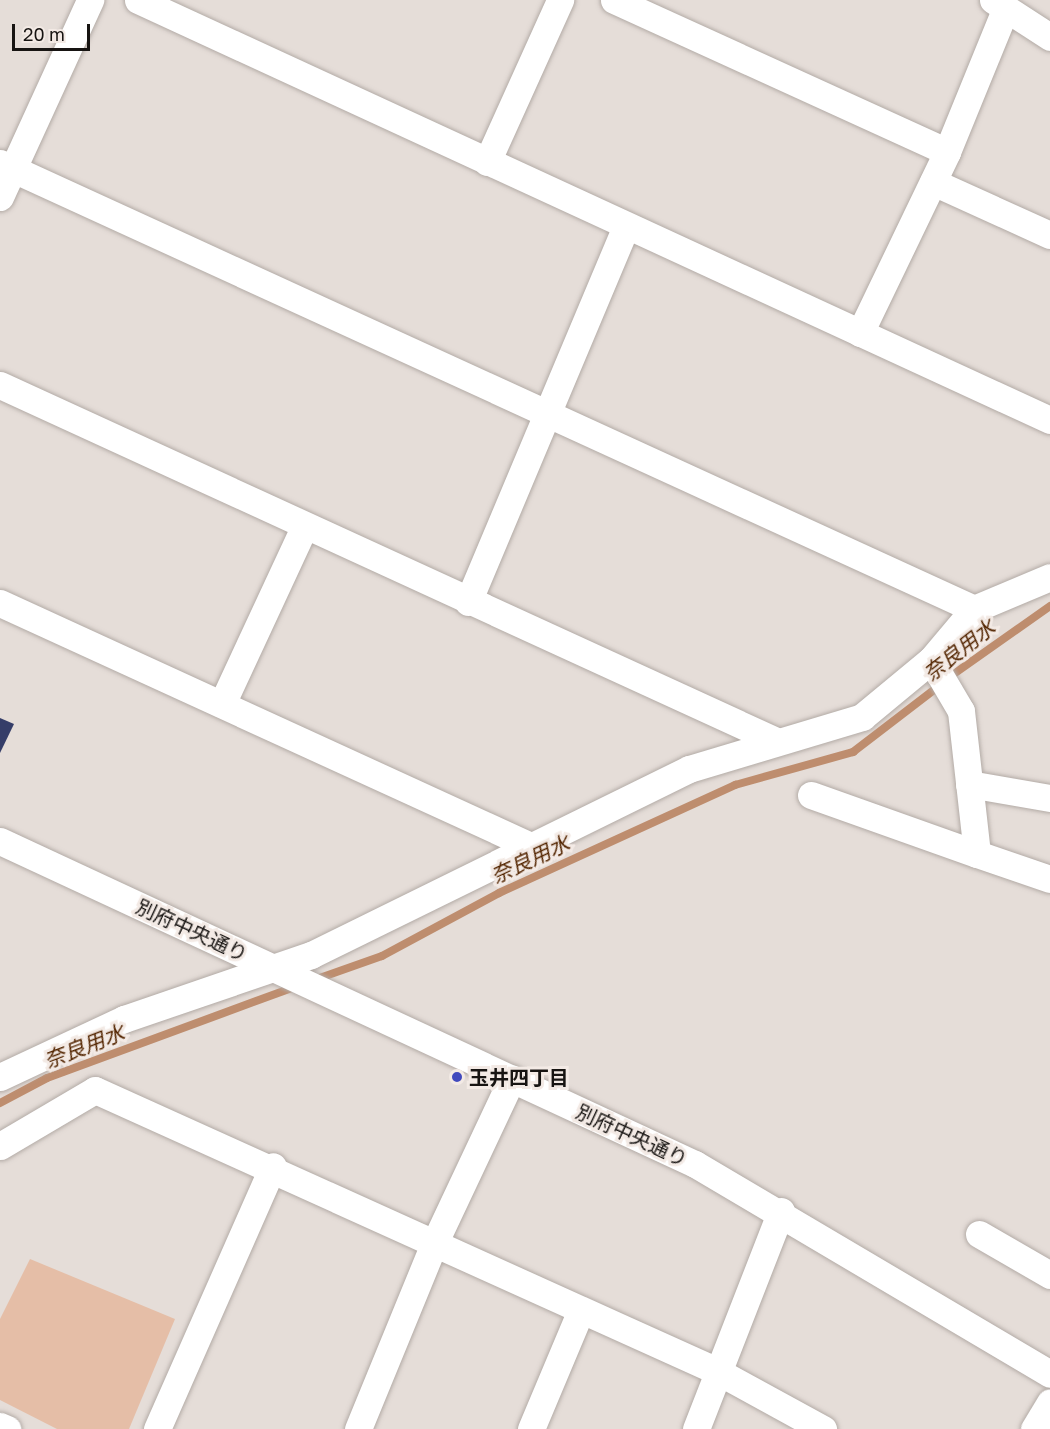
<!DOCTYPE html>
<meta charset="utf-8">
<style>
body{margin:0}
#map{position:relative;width:1050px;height:1429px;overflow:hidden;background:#e5ddd8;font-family:"Golos Text","Noto Sans JP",sans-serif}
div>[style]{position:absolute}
.green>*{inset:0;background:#e5bea7}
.stream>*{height:8px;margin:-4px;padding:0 4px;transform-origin:4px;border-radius:4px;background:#be8d6e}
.building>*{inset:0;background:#353d68}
.roads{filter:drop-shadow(0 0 2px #b3aba6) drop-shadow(0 0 2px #b3aba6)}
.minor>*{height:27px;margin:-13.5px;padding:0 13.5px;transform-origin:13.5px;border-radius:13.5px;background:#fff}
.dots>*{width:16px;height:16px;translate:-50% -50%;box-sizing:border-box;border:3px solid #f3eae5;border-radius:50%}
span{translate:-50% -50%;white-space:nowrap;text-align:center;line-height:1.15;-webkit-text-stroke:6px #f3eae5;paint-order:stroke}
.street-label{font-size:20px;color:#171412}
.poi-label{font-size:20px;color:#171412;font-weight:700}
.left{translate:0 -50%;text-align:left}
.water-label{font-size:21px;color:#532500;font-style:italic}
.scale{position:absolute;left:12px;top:24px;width:78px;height:27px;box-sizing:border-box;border:3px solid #171412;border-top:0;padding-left:8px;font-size:18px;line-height:21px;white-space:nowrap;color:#171412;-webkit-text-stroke:4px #f3eae5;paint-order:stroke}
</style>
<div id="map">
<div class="green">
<div style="clip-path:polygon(30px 1259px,175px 1319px,129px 1429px,57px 1429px,0 1400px,0 1319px)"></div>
</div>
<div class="stream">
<div style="left:948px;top:678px;width:125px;rotate:-35.2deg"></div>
<div style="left:314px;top:980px;width:72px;rotate:-19.4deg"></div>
<div style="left:382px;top:956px;width:133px;rotate:-28.3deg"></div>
<div style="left:499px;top:893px;width:260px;rotate:-24.6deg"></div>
<div style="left:735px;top:785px;width:123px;rotate:-15.6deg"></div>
<div style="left:853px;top:752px;width:108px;rotate:-37.5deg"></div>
<div style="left:0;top:1103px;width:53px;rotate:-28deg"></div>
<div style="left:47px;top:1078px;width:263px;rotate:-20.2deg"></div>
</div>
<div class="building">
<div style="clip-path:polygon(0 718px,14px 724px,0 753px)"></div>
</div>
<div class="roads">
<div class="minor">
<div style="left:138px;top:0;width:1004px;rotate:24.73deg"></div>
<div style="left:614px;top:0;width:366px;rotate:24.5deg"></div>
<div style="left:993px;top:0;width:68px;rotate:33deg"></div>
<div style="left:487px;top:162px;width:178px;rotate:-65.7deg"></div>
<div style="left:0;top:163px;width:1071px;rotate:24.6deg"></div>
<div style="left:933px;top:182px;width:128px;rotate:24.4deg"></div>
<div style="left:0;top:197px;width:217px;rotate:-65.4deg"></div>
<div style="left:860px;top:333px;width:201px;rotate:-64.3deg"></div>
<div style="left:947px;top:152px;width:153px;rotate:-67.8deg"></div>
<div style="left:0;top:385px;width:854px;rotate:24.64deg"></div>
<div style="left:468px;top:602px;width:408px;rotate:-67.2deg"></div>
<div style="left:0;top:603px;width:586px;rotate:24.6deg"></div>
<div style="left:931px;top:660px;width:59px;rotate:59.5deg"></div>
<div style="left:961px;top:711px;width:144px;rotate:83.6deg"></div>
<div style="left:977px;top:854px;width:77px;rotate:18.9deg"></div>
<div style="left:222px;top:704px;width:195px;rotate:-65.1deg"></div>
<div style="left:969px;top:784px;width:82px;rotate:9.8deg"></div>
<div style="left:811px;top:795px;width:176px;rotate:19.6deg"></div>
<div style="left:0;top:841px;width:766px;rotate:24.93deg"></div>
<div style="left:695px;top:1164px;width:412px;rotate:30.6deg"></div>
<div style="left:0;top:1077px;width:137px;rotate:-25.1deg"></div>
<div style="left:124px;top:1019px;width:198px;rotate:-18.9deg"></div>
<div style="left:311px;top:955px;width:421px;rotate:-26.2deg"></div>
<div style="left:689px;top:769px;width:181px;rotate:-16.7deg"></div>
<div style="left:862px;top:717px;width:89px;rotate:-39.6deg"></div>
<div style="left:931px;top:660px;width:67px;rotate:-49.9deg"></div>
<div style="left:974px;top:609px;width:82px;rotate:-22.8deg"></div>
<div style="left:0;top:1146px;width:110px;rotate:-30.5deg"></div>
<div style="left:95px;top:1090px;width:683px;rotate:24.31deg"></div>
<div style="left:717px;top:1371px;width:121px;rotate:28.7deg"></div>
<div style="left:979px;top:1234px;width:82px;rotate:30deg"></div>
<div style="left:0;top:1426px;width:8px;rotate:23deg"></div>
<div style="left:157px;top:1429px;width:287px;rotate:-66.2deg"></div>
<div style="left:358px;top:1429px;width:200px;rotate:-67.7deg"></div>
<div style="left:434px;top:1244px;width:183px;rotate:-64.8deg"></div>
<div style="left:531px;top:1429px;width:129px;rotate:-67.2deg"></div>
<div style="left:696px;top:1429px;width:234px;rotate:-68.7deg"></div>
<div style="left:1034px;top:1429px;width:31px;rotate:-59deg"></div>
</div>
</div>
<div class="dots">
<div style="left:457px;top:1077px;background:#4049bd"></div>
</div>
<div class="street-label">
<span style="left:192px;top:930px;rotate:25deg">別府中央通り</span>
<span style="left:632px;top:1135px;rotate:25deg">別府中央通り</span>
</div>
<div class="poi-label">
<span class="left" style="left:469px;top:1077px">玉井四丁目</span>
</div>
<div class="water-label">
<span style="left:959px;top:650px;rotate:-38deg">奈良用水</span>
<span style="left:530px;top:859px;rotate:-25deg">奈良用水</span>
<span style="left:84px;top:1046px;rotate:-21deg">奈良用水</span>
</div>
<div class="scale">20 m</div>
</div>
